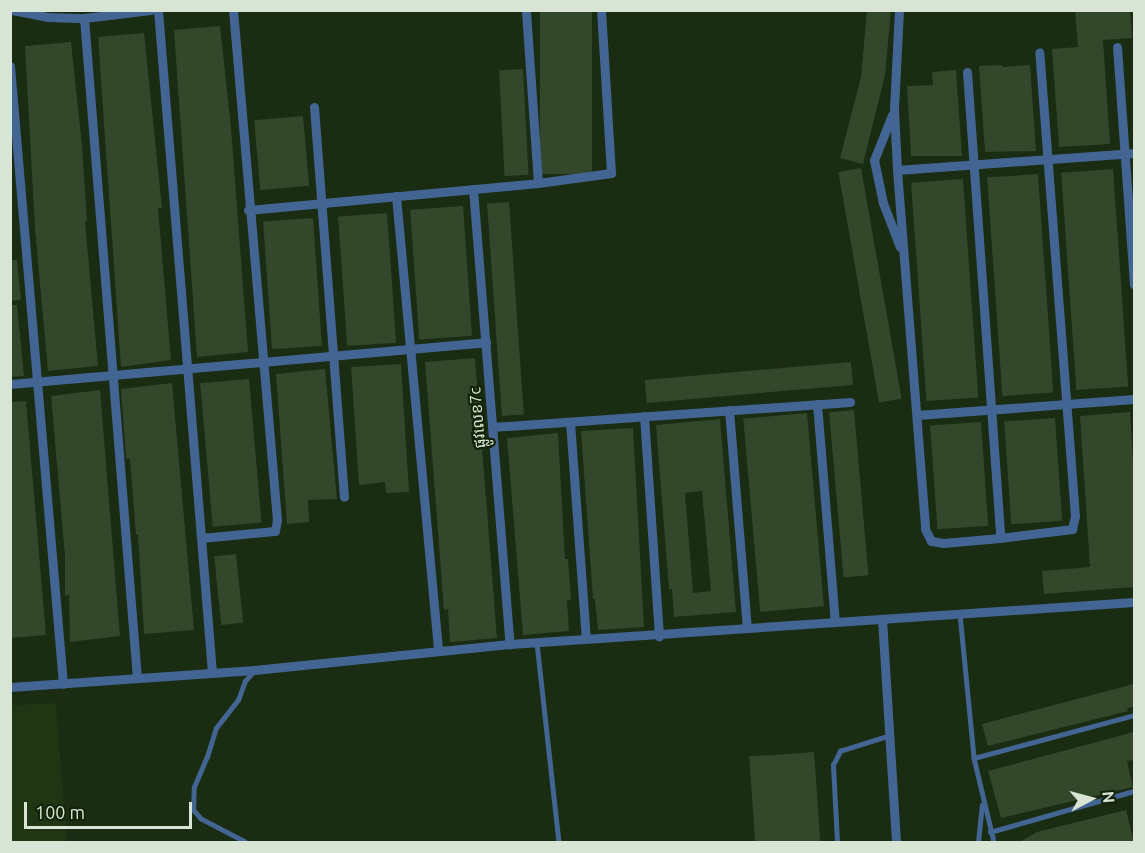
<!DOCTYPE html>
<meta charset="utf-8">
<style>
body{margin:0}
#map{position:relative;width:1145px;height:853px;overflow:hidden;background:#1a2c11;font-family:Ubuntu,"Noto Sans Khmer",sans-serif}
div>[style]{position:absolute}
.built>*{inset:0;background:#1f3514}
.building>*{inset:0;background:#33472b;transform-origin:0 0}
.lane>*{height:4.5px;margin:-2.25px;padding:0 2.25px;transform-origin:2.25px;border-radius:2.25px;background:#436594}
.street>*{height:9px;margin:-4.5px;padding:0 4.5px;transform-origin:4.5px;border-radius:4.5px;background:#436594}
span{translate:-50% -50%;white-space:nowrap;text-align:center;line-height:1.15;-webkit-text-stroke:4.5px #112308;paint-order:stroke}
.street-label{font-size:16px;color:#d9e5d4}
.frame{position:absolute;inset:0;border:12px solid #d9e5d4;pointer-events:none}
.north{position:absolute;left:1061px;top:769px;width:60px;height:60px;-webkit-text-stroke:4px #112308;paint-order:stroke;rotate:84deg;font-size:16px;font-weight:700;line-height:24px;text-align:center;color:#d9e5d4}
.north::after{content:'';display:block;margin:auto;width:21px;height:27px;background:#d9e5d4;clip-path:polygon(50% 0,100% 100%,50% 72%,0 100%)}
.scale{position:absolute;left:24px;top:802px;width:168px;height:27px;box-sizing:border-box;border:3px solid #d9e5d4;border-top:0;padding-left:8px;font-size:18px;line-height:21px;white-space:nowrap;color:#d9e5d4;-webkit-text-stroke:4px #112308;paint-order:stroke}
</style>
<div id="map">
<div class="built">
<div style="clip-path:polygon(56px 703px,67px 842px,11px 842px,11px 705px)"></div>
</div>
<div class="building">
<div style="left:540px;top:10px;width:52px;height:164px"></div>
<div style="clip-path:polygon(867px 10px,891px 10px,885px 75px,863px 164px,840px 158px,861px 77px)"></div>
<div style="clip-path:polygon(1075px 10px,1130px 10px,1132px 38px,1103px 40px,1110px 144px,1059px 147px,1052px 49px,1078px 47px)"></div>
<div style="clip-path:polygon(220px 26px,231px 128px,248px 352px,197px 357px,174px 30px)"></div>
<div style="clip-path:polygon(144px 33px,162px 208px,158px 208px,171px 360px,121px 367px,98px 37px)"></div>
<div style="clip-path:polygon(71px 42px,82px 146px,87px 221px,85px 221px,98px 366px,48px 371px,35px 229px,25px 46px)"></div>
<div style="clip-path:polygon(1002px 65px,1002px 67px,1030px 65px,1036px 151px,985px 152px,979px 66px)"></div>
<div style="left:523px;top:69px;width:106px;height:24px;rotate:87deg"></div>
<div style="clip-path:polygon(956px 70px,962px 156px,911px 156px,907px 86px,933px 85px,932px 72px)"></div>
<div style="left:303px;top:116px;width:70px;height:49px;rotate:85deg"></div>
<div style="left:861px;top:168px;width:234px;height:23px;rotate:80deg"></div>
<div style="left:1113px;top:169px;width:218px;height:52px;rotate:86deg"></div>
<div style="left:1038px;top:174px;width:219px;height:51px;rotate:86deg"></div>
<div style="left:963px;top:179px;width:219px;height:52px;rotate:86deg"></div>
<div style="left:509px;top:202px;width:213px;height:22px;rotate:86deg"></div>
<div style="left:463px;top:206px;width:130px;height:53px;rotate:86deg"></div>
<div style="left:387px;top:213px;width:130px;height:49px;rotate:86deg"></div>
<div style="left:313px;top:218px;width:128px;height:50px;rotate:86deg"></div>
<div style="clip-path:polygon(10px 260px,17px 260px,21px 300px,10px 301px)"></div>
<div style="clip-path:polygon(10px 305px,17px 305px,24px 376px,10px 377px)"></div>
<div style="clip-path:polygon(475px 358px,497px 638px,450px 642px,448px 609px,444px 610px,425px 362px)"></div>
<div style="left:851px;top:362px;width:23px;height:207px;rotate:85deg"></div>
<div style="clip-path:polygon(401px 364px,409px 492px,386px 493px,385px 482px,359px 485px,351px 367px)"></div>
<div style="clip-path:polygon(325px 369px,337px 499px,308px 500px,309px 522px,287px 524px,276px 374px)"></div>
<div style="left:249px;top:379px;width:144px;height:49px;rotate:85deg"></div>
<div style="clip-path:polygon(172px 383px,194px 630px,144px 634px,138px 534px,136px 535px,130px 459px,126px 459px,121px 389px)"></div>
<div style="clip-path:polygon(100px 390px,120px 636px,70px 642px,69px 595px,65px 596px,65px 556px,51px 396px)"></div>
<div style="clip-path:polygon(26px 401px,46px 635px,10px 638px,10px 402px)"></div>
<div style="left:854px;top:410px;width:166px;height:25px;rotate:85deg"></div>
<div style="clip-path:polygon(1130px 412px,1134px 477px,1134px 587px,1044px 594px,1042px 571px,1090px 567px,1080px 416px)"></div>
<div style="left:807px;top:413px;width:194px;height:64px;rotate:85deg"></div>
<div style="left:1055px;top:418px;width:103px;height:51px;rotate:86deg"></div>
<div style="clip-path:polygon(evenodd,720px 419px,736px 612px,674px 617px,672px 589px,669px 589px,656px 425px,720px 419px,702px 491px,711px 591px,693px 593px,685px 493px,702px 491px)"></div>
<div style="left:981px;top:422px;width:104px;height:51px;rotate:86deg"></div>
<div style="clip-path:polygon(633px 428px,644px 627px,598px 630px,595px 599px,593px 599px,581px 431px)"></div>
<div style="clip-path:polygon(558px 433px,565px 559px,568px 559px,571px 600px,567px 600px,569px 631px,523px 635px,507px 438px)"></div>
<div style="left:236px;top:554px;width:69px;height:22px;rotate:84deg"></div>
<div style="clip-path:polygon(1134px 684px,1134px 707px,1127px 708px,1128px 711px,988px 746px,982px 724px)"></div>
<div style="clip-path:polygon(1134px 732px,1134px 760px,1127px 761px,1133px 787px,1001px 818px,988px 771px)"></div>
<div style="left:814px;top:752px;width:91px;height:65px;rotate:86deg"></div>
<div style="clip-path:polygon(1126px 810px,1134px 843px,1018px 843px,1037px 832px)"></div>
</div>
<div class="lane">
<div style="left:960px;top:614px;width:145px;rotate:84.4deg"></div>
<div style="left:974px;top:758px;width:86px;rotate:76.6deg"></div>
<div style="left:537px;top:643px;width:200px;rotate:83.7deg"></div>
<div style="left:974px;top:758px;width:166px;rotate:-15deg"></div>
<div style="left:990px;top:832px;width:150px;rotate:-15.9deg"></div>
<div style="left:245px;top:842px;width:50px;rotate:-152.4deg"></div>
<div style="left:201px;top:819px;width:12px;rotate:-132deg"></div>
<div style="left:193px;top:810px;width:23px;rotate:-88deg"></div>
<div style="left:194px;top:787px;width:33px;rotate:-67deg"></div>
<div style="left:207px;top:757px;width:30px;rotate:-73deg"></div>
<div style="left:216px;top:728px;width:36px;rotate:-52deg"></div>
<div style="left:238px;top:700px;width:20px;rotate:-70deg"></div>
<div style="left:245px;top:681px;width:12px;rotate:-48deg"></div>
<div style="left:837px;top:842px;width:77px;rotate:-93deg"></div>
<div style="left:833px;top:765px;width:16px;rotate:-63deg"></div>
<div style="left:840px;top:751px;width:52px;rotate:-17.7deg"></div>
<div style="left:978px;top:842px;width:37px;rotate:-84deg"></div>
</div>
<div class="street">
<div style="left:12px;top:10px;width:36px;rotate:11deg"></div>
<div style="left:47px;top:17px;width:37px;rotate:2deg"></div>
<div style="left:84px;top:18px;width:67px;rotate:-6.8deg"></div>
<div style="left:158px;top:10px;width:665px;rotate:85.34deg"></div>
<div style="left:899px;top:10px;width:100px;rotate:92.9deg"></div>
<div style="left:894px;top:110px;width:60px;rotate:87.1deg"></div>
<div style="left:897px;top:170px;width:360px;rotate:85.5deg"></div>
<div style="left:925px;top:529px;width:13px;rotate:63deg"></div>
<div style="left:931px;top:541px;width:12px;rotate:9deg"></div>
<div style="left:943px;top:543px;width:57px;rotate:-5deg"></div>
<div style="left:1000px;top:538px;width:73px;rotate:-7.1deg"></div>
<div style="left:1072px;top:529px;width:13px;rotate:-77deg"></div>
<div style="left:1075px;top:516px;width:465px;rotate:-94.4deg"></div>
<div style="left:84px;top:18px;width:662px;rotate:85.41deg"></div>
<div style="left:1117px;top:47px;width:238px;rotate:85.9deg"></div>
<div style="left:10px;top:66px;width:620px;rotate:85.1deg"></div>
<div style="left:967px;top:72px;width:467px;rotate:85.9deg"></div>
<div style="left:314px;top:107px;width:391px;rotate:85.6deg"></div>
<div style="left:892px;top:115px;width:48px;rotate:111.8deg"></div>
<div style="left:874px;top:160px;width:44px;rotate:78.2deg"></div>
<div style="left:883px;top:203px;width:47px;rotate:68.9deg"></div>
<div style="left:897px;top:170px;width:238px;rotate:-4.1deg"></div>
<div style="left:538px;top:183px;width:74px;rotate:-7.8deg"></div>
<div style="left:611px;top:173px;width:163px;rotate:-93.5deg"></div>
<div style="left:473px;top:189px;width:457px;rotate:85.4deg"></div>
<div style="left:396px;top:196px;width:457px;rotate:84.7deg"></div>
<div style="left:248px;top:210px;width:291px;rotate:-5.3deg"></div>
<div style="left:538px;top:183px;width:173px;rotate:-94deg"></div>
<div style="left:10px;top:384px;width:478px;rotate:-5deg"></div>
<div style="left:817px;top:404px;width:219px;rotate:85.3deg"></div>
<div style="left:729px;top:410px;width:219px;rotate:85.3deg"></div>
<div style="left:917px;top:415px;width:218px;rotate:-4.2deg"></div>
<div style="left:644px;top:416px;width:221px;rotate:86.1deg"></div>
<div style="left:570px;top:422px;width:217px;rotate:85.8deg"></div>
<div style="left:492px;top:427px;width:359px;rotate:-4deg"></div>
<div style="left:201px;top:538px;width:74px;rotate:-5.4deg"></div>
<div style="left:275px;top:531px;width:11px;rotate:-80deg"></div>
<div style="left:277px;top:520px;width:512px;rotate:-94.93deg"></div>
<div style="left:882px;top:619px;width:223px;rotate:86.4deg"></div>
<div style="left:10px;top:687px;width:245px;rotate:-4deg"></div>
<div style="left:254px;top:670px;width:257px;rotate:-5.8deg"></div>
<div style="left:510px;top:644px;width:625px;rotate:-3.85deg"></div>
</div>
<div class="street-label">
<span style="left:477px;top:418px;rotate:-95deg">ផ្លូវលេខ7c</span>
</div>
<div class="frame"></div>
<div class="north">N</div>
<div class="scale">100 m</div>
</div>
